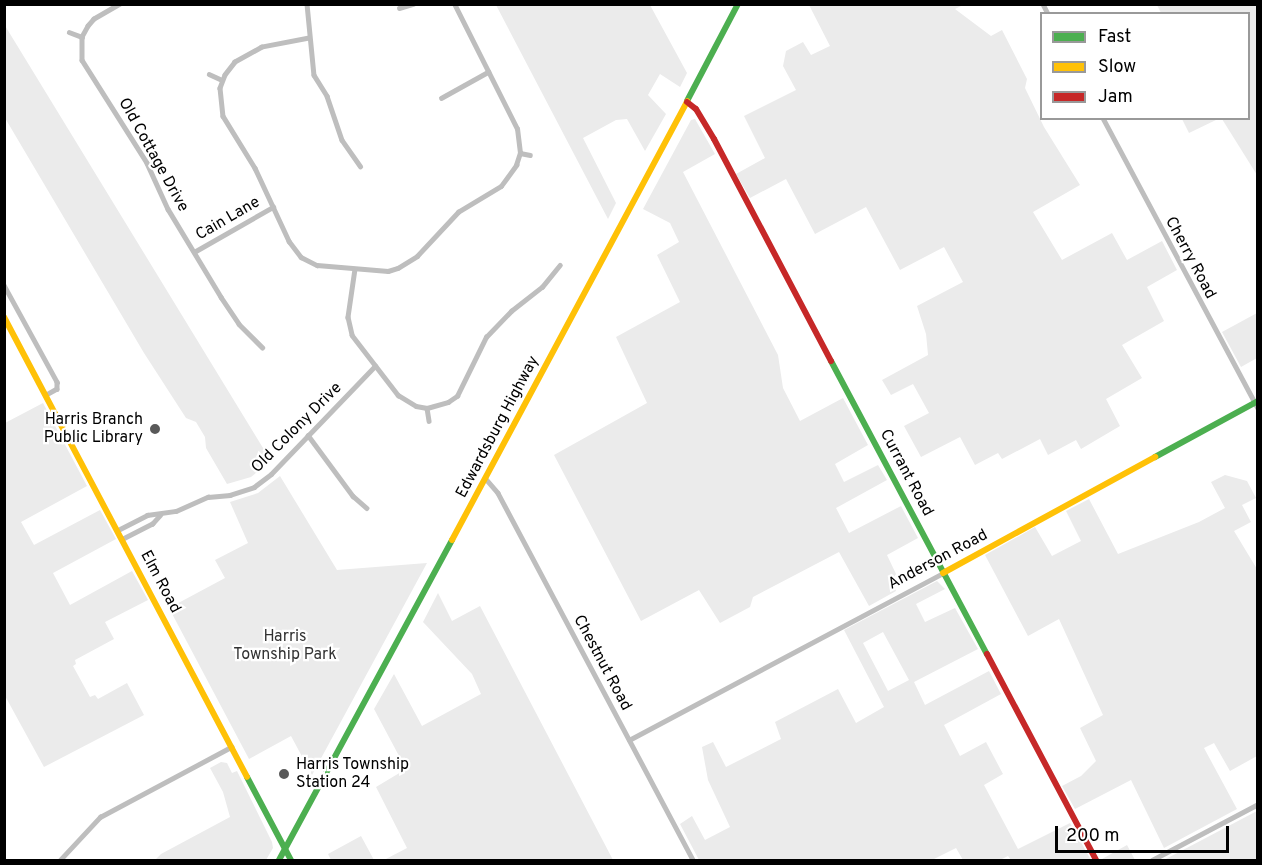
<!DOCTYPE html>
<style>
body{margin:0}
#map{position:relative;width:1262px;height:865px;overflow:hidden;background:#fff;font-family:Overpass,sans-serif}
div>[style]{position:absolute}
.green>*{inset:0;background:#ebebeb}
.street>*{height:4.5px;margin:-2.25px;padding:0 2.25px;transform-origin:2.25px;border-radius:2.25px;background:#bebebe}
.fast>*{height:6px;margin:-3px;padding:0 3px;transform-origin:3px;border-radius:3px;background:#4caf50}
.slow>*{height:6px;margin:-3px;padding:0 3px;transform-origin:3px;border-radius:3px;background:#ffc107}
.jam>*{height:6px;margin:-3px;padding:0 3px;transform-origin:3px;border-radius:3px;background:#c62828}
.dots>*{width:16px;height:16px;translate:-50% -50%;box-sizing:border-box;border:3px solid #fff;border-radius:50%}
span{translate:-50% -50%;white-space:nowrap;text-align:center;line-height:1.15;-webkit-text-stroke:4.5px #fff;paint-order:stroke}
.street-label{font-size:16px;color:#000}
.poi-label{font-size:16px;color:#000}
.right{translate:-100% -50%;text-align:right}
.left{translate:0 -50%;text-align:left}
.park-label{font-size:16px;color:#323232}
.frame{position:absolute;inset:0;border:6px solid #000;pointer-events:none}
.legend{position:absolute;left:1040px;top:12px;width:210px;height:108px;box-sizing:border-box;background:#fff;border:2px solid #999;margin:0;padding:8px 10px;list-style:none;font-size:18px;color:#000}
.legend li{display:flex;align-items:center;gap:12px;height:30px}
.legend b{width:30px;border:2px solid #999}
.scale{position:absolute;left:1055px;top:826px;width:174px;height:27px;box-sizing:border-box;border:3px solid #000;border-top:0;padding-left:8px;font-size:18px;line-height:21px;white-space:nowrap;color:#000;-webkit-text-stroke:4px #fff;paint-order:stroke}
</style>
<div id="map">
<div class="green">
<div style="clip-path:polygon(496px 5px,650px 5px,687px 73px,680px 87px,660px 74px,648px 95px,666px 114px,645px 151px,627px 119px,616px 120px,583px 138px,616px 203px,608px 219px)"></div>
<div style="clip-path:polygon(809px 5px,963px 5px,955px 9px,991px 36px,1002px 30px,1027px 79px,1025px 88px,1044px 127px,1080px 185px,1033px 212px,1062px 260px,1112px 233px,1127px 260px,1162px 241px,1177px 270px,1147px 287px,1164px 321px,1122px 345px,1142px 378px,1106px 399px,1120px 426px,1081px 449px,1076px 440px,1048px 455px,1040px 439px,1002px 459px,998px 453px,975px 465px,960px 437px,921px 457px,904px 426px,929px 413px,913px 384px,891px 395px,882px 380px,928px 355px,926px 334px,917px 306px,963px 282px,944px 247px,900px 270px,866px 207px,815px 234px,786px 179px,750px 198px,736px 174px,765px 158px,744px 116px,796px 90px,783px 66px,786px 51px,803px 42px,811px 55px,830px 46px)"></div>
<div style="clip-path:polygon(1157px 5px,1257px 5px,1257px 175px,1222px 119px,1248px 118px,1248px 14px,1161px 13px)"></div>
<div style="clip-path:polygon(4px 24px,271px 461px,251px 477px,227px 484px,206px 448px,205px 437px,196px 422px,186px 418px,144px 353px,5px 118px)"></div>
<div style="clip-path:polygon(695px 119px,715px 154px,683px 172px,778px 355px,783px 388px,800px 421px,843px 398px,868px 445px,835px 464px,844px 482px,878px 465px,887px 480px,836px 508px,849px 533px,901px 506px,918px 538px,887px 555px,896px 574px,893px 581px,896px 591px,869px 606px,839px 552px,753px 597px,750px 607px,720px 623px,699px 590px,641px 621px,554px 455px,647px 403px,616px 337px,680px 302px,657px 255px,679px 242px,670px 223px,643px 209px,691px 120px)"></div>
<div style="clip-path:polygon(1182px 119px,1218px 119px,1189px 133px)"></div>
<div style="clip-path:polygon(1257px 313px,1257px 358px,1241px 367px,1222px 332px)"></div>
<div style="clip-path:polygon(43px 403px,87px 486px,21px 522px,34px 545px,100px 510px,116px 539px,53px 573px,70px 605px,132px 571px,148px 600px,105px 622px,114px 639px,75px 660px,76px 664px,73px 666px,90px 697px,95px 695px,98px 699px,127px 683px,144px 715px,44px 767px,4px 694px,5px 423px)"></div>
<div style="clip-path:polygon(1225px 475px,1247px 481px,1256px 498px,1242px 505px,1251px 522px,1234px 531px,1257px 569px,1257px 756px,1230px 771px,1214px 743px,1204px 748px,1237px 809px,1164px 848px,1131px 780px,1075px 809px,1062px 786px,1081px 776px,1096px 761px,1080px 728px,1103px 715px,1059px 619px,1028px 636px,985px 555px,1035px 527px,1052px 556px,1081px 541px,1066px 511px,1089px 499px,1118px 554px,1199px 522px,1225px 508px,1211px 482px)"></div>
<div style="clip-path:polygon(280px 476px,337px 570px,427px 563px,312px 775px,291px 736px,249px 759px,169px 608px,225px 578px,215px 560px,248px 543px,230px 502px,258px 493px)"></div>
<div style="clip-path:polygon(evenodd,937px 581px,945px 589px,916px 604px,925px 622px,955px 608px,978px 649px,914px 682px,925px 705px,989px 671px,1001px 694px,944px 725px,960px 756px,986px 742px,1003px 774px,984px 785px,1018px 849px,1070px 823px,1091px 860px,1011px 860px,1008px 856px,1000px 860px,963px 860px,956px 848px,932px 860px,699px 860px,680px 824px,692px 816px,705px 840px,730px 827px,708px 780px,702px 747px,713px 742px,726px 767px,781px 739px,775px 722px,838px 689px,856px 723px,884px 707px,844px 630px,937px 581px,883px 632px,909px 680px,888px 691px,863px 643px,883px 632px)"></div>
<div style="clip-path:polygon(438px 593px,452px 621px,480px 606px,613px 860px,384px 860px,407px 848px,376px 787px,406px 769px,374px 709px,394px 674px,422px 726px,481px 694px,472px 674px,423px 622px)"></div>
<div style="clip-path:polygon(221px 762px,227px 763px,232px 773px,237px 771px,272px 842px,273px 848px,266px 860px,155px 860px,161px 854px,230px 817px,223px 792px,210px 768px)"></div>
<div style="clip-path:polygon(1257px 811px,1257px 860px,1164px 860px)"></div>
<div style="clip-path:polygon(361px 836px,374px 860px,331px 860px,328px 854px)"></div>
<div style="clip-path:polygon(1127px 845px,1135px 860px,1103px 860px,1102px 859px)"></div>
</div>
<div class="street">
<div style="left:120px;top:4px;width:30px;rotate:150deg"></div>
<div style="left:94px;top:19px;width:9px;rotate:131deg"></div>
<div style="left:88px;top:26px;width:13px;rotate:119deg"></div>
<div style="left:82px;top:37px;width:23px;rotate:90deg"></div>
<div style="left:82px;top:60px;width:122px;rotate:57.7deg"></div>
<div style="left:147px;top:163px;width:51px;rotate:65.5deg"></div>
<div style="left:168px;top:209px;width:103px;rotate:58.9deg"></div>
<div style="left:221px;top:297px;width:32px;rotate:56deg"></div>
<div style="left:239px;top:324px;width:33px;rotate:45deg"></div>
<div style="left:307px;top:4px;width:71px;rotate:84.4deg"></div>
<div style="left:314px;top:75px;width:25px;rotate:58deg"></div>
<div style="left:327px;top:96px;width:46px;rotate:71.2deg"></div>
<div style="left:342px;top:140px;width:32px;rotate:55deg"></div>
<div style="left:1043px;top:4px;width:11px;rotate:63deg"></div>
<div style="left:399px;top:8px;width:15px;rotate:-16deg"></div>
<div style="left:69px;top:32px;width:14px;rotate:21deg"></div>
<div style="left:309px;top:38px;width:48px;rotate:169.2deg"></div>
<div style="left:262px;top:47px;width:31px;rotate:151deg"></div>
<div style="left:235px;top:62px;width:16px;rotate:128deg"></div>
<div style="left:225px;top:75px;width:14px;rotate:111deg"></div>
<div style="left:220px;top:88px;width:28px;rotate:84deg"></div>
<div style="left:223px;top:116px;width:61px;rotate:58.4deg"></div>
<div style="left:255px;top:168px;width:81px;rotate:65deg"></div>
<div style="left:289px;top:241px;width:20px;rotate:53deg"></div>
<div style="left:301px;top:257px;width:18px;rotate:27deg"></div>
<div style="left:317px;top:265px;width:71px;rotate:4.8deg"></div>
<div style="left:388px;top:271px;width:10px;rotate:-17deg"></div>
<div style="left:398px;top:268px;width:22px;rotate:-32deg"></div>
<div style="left:417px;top:256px;width:60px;rotate:-47deg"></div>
<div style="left:458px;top:212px;width:50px;rotate:-31.2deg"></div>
<div style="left:501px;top:186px;width:26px;rotate:-54deg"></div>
<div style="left:516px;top:165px;width:13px;rotate:-72deg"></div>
<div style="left:520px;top:153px;width:24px;rotate:-97deg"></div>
<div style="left:517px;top:129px;width:140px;rotate:-116.7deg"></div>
<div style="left:209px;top:74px;width:14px;rotate:25deg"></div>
<div style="left:441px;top:98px;width:54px;rotate:-29deg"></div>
<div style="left:1103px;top:118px;width:329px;rotate:61.9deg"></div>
<div style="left:520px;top:153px;width:10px;rotate:11deg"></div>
<div style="left:194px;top:252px;width:91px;rotate:-29.7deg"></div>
<div style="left:355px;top:269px;width:49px;rotate:98.3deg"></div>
<div style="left:348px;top:317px;width:18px;rotate:77deg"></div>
<div style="left:352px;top:335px;width:76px;rotate:52.5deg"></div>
<div style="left:398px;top:395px;width:21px;rotate:31deg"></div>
<div style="left:416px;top:406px;width:11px;rotate:10deg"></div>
<div style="left:427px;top:408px;width:22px;rotate:-16deg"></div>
<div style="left:448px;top:402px;width:11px;rotate:-34deg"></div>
<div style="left:457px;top:396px;width:66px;rotate:-63.8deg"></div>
<div style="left:486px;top:337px;width:36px;rotate:-46deg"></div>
<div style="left:511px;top:311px;width:39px;rotate:-38deg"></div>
<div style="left:542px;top:287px;width:28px;rotate:-51deg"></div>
<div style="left:4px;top:285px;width:111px;rotate:61.3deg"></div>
<div style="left:57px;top:382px;width:7px;rotate:90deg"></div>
<div style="left:57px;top:389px;width:13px;rotate:151deg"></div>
<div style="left:427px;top:408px;width:13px;rotate:81deg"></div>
<div style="left:308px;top:435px;width:76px;rotate:53.6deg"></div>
<div style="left:353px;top:496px;width:18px;rotate:41deg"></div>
<div style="left:486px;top:479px;width:18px;rotate:49deg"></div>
<div style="left:498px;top:493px;width:416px;rotate:62deg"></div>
<div style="left:118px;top:530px;width:33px;rotate:-27deg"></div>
<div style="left:147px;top:515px;width:29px;rotate:-8deg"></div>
<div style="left:176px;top:511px;width:35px;rotate:-24deg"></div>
<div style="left:208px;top:497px;width:22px;rotate:-5deg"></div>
<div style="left:230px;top:495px;width:25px;rotate:-18deg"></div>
<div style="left:254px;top:487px;width:21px;rotate:-37deg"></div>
<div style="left:271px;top:474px;width:150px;rotate:-46.1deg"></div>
<div style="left:122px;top:539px;width:34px;rotate:-27deg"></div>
<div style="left:152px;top:524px;width:12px;rotate:-48deg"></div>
<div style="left:629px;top:740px;width:356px;rotate:-28deg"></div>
<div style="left:60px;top:860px;width:59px;rotate:-47.1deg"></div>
<div style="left:100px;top:817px;width:149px;rotate:-28.1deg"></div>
<div style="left:1152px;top:860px;width:120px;rotate:-27.8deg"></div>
</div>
<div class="fast">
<div style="left:687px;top:101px;width:110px;rotate:-62.3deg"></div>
<div style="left:831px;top:361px;width:332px;rotate:62deg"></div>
<div style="left:1155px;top:457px;width:117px;rotate:-28.5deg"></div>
<div style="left:247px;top:777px;width:94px;rotate:62.1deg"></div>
<div style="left:279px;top:860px;width:364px;rotate:-61.6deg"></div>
</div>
<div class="slow">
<div style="left:4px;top:317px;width:520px;rotate:62.15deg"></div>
<div style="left:452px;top:540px;width:498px;rotate:-61.8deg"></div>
<div style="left:943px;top:573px;width:242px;rotate:-28.7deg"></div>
</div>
<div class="jam">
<div style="left:687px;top:102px;width:11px;rotate:38deg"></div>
<div style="left:696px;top:109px;width:35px;rotate:59deg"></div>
<div style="left:714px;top:139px;width:251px;rotate:62.2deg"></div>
<div style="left:987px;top:654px;width:233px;rotate:62.1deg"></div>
</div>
<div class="dots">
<div style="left:155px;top:429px;background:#595959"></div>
<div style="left:284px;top:774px;background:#595959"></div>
</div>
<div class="street-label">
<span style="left:153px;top:155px;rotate:61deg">Old Cottage Drive</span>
<span style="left:228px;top:219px;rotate:-30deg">Cain Lane</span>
<span style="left:1190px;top:258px;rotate:62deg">Cherry Road</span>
<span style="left:498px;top:427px;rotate:-62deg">Edwardsburg Highway</span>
<span style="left:297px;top:428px;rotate:-45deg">Old Colony Drive</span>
<span style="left:906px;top:473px;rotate:62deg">Currant Road</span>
<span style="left:938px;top:560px;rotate:-28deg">Anderson Road</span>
<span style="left:160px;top:582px;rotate:62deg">Elm Road</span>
<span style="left:602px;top:663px;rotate:62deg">Chestnut Road</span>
</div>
<div class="poi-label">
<span class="right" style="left:143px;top:429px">Harris Branch<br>Public Library</span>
<span class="left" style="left:296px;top:774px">Harris Township<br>Station 24</span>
</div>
<div class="park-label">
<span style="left:285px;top:646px">Harris<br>Township Park</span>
</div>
<div class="frame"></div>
<ul class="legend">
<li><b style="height:8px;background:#4caf50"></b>Fast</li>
<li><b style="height:8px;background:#ffc107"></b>Slow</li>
<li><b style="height:8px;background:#c62828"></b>Jam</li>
</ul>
<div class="scale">200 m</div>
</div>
